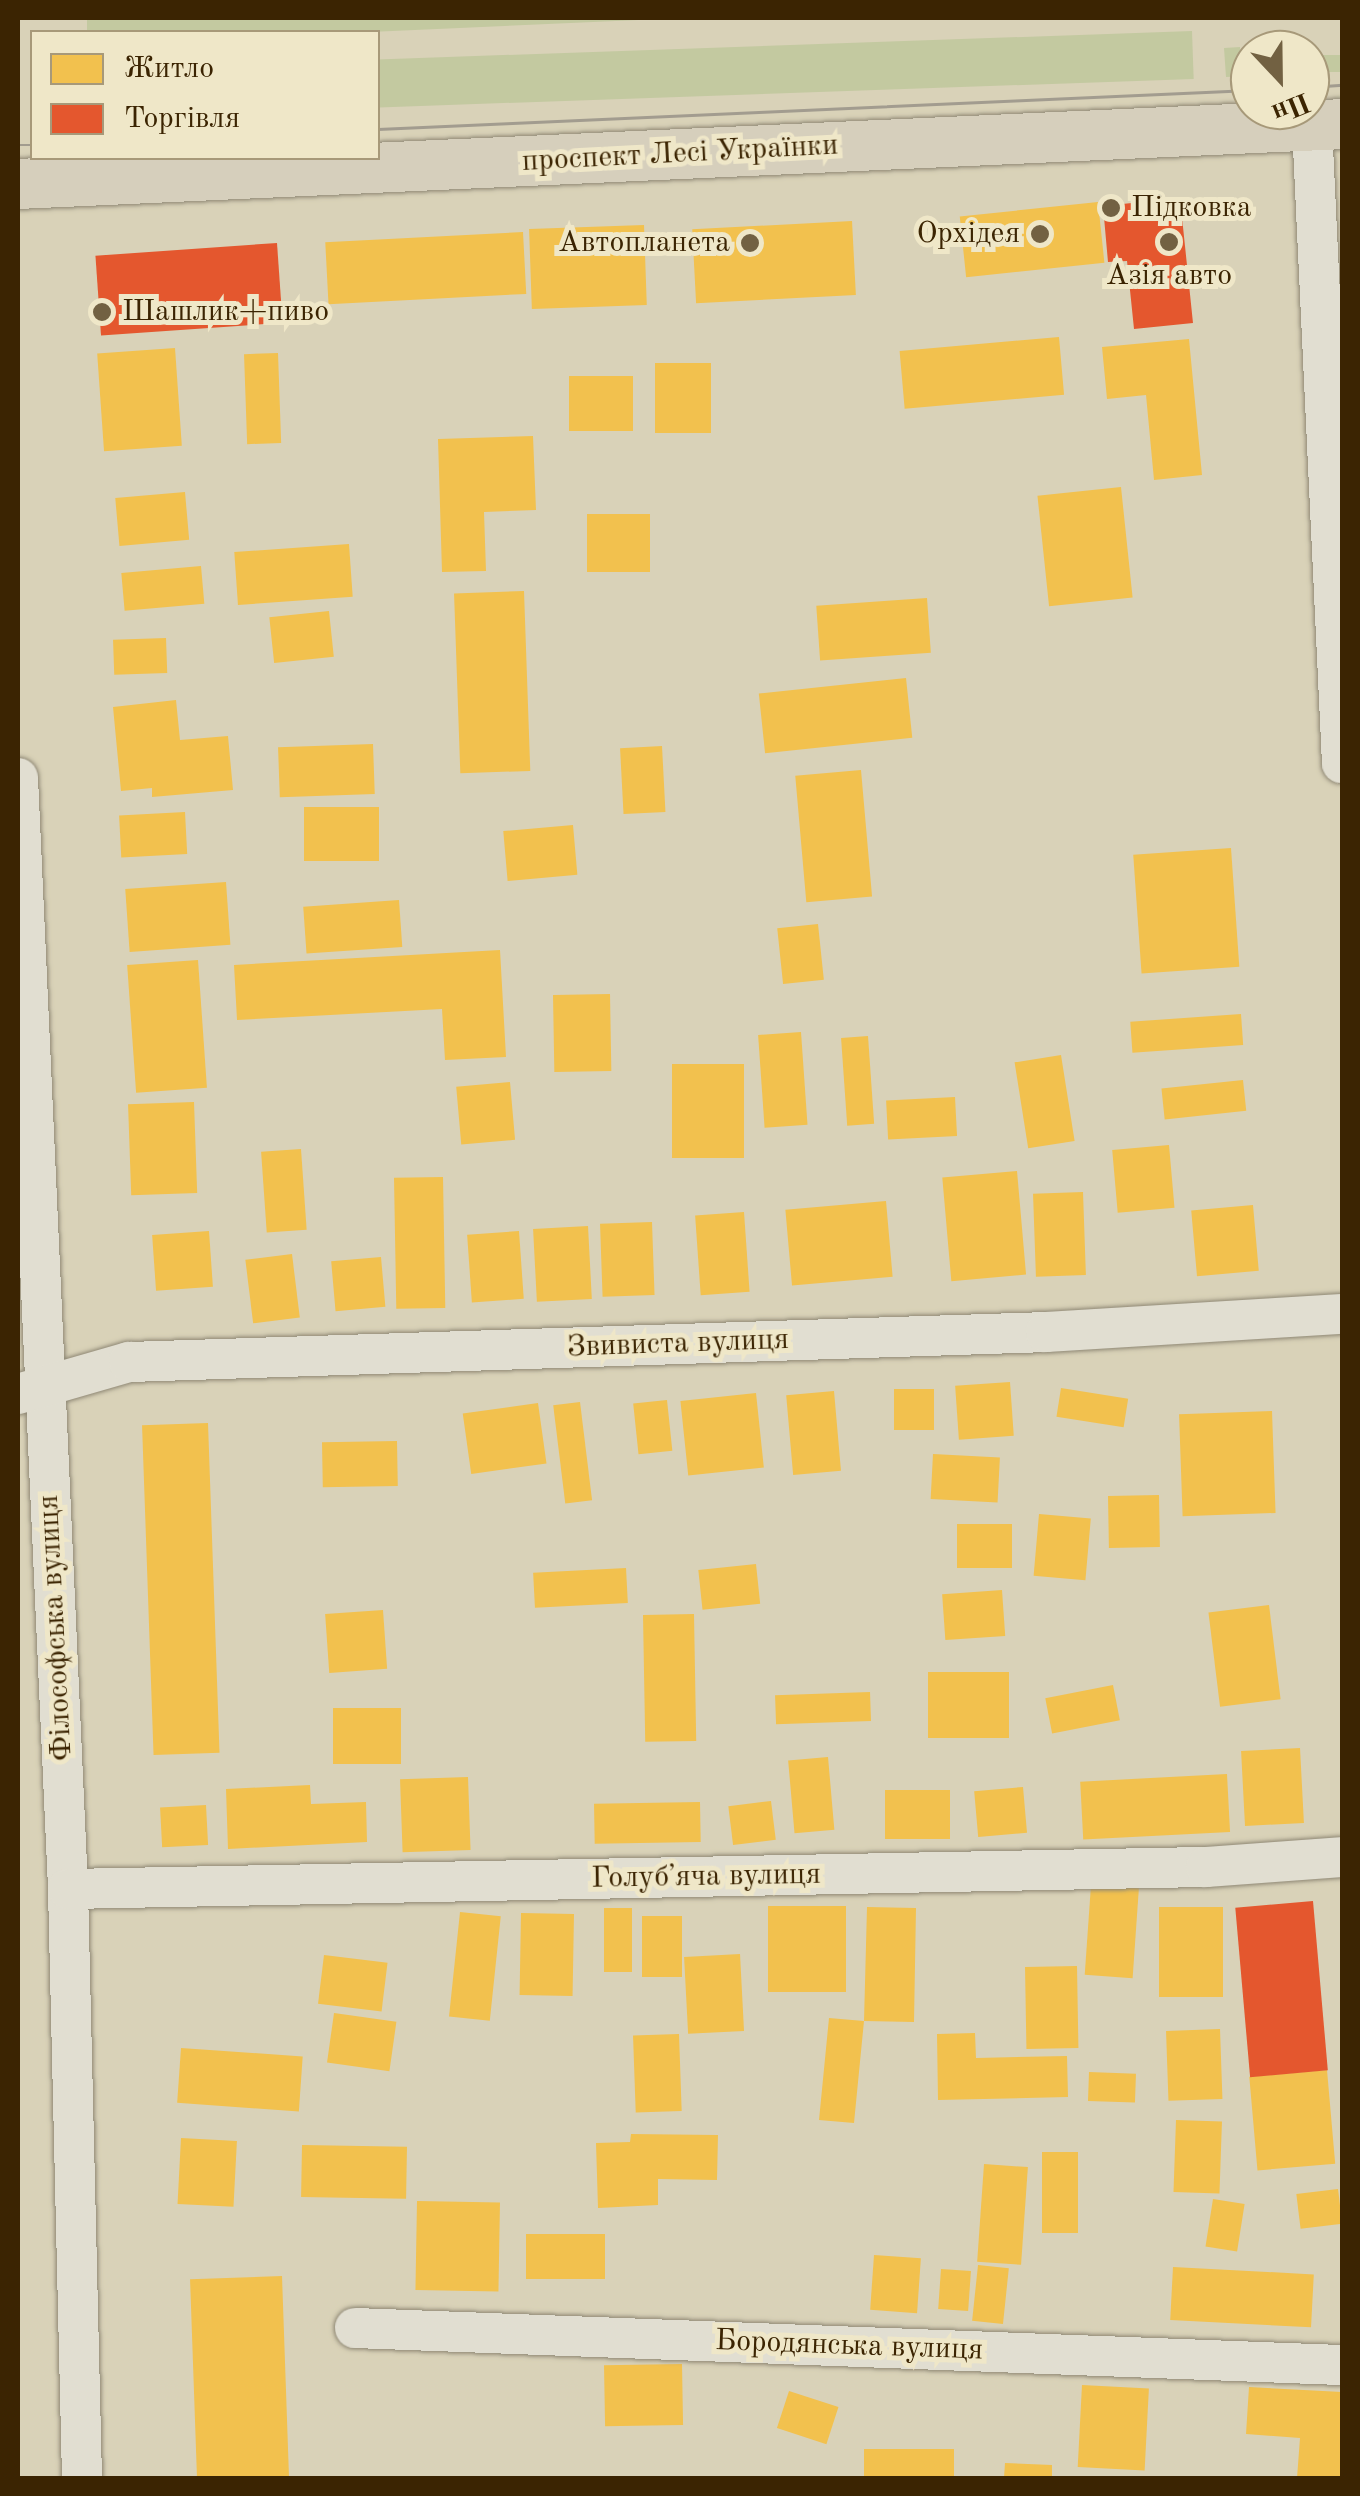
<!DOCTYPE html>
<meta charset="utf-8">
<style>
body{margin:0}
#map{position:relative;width:1360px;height:2496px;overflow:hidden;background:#d9d2b8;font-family:"Old Standard TT",serif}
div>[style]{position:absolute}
.green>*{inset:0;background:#c3c9a0;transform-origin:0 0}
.homes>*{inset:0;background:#f2c14e;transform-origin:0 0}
.shops>*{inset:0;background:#e4572e;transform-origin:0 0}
.roads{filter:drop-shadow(0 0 2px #8f8875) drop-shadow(0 0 2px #8f8875)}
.minor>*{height:40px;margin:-20px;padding:0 20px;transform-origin:20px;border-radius:20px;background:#e1ded1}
.major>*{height:50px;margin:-25px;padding:0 25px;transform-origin:25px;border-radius:25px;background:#d6cfbc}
.tram>*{height:2.5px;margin:-1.25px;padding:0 1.25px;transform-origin:1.25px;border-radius:1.25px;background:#a29c8f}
.dots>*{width:28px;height:28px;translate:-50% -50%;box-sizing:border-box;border:5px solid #efe7c8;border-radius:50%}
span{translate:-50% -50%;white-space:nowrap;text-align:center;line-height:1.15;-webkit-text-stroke:10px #efe7c8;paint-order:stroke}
.street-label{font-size:30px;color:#3b2402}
.poi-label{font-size:30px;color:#3b2402}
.left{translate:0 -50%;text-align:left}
.right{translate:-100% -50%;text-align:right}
.frame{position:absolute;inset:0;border:20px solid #3b2402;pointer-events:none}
.legend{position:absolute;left:30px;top:30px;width:350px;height:130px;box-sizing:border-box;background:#efe7c8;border:2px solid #a79979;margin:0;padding:12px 18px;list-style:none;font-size:30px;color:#3b2402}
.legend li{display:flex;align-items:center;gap:20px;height:50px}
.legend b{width:50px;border:2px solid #a79979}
.north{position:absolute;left:1230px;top:30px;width:100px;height:100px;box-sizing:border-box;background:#efe7c8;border:2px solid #a79979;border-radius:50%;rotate:158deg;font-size:28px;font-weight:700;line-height:40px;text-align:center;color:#3b2402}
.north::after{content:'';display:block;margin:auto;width:35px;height:45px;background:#726142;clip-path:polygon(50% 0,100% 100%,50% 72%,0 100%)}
</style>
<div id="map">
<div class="green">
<div style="clip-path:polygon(87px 18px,684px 18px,370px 32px,87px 32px)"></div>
<div style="left:1192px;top:31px;width:48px;height:815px;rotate:88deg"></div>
<div style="clip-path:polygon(1240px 47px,1241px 60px,1250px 60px,1250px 76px,1226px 77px,1224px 48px)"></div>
<div style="left:1342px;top:55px;width:17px;height:32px;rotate:90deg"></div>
</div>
<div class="homes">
<div style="left:1098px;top:202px;width:61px;height:139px;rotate:84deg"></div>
<div style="left:852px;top:221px;width:74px;height:160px;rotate:87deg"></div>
<div style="left:644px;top:225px;width:80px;height:115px;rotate:88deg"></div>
<div style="left:523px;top:232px;width:62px;height:198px;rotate:87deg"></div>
<div style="left:1059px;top:337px;width:58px;height:160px;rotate:85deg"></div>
<div style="clip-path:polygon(1189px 339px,1202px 475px,1154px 480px,1146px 395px,1107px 399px,1102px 347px)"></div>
<div style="left:175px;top:348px;width:98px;height:78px;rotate:86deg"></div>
<div style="left:278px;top:353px;width:90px;height:34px;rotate:88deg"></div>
<div style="left:711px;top:363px;width:70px;height:56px;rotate:90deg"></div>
<div style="left:633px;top:376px;width:55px;height:64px;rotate:90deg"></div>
<div style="clip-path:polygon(533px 436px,536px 510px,484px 512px,486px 571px,442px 572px,438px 439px)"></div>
<div style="left:1121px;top:487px;width:111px;height:84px;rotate:84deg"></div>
<div style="left:185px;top:492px;width:48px;height:70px;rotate:85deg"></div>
<div style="left:587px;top:514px;width:63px;height:58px"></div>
<div style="left:349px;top:544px;width:53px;height:115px;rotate:86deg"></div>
<div style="left:201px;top:566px;width:38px;height:80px;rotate:85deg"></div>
<div style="left:524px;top:591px;width:180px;height:70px;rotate:88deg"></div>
<div style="left:927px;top:598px;width:55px;height:111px;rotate:86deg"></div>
<div style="left:329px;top:611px;width:46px;height:60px;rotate:84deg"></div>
<div style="left:166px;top:638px;width:35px;height:53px;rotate:88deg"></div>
<div style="left:906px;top:678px;width:60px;height:148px;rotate:84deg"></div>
<div style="clip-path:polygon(176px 700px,180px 740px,228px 736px,233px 790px,152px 797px,152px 788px,121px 791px,113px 707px)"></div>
<div style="left:373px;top:744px;width:50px;height:95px;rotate:88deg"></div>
<div style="left:662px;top:746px;width:66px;height:42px;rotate:87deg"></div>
<div style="left:861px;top:770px;width:127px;height:66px;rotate:85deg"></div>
<div style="left:304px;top:807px;width:75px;height:54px"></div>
<div style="left:185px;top:812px;width:42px;height:66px;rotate:87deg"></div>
<div style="left:573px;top:825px;width:50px;height:70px;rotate:85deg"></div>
<div style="left:1231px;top:848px;width:119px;height:98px;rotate:86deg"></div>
<div style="left:226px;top:882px;width:63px;height:101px;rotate:86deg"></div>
<div style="left:399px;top:900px;width:47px;height:96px;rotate:86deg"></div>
<div style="left:818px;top:924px;width:56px;height:41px;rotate:84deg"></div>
<div style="clip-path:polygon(500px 950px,506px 1057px,445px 1060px,442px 1009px,237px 1020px,234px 965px)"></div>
<div style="left:198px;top:960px;width:128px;height:71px;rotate:86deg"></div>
<div style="left:610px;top:994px;width:77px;height:57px;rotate:89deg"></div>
<div style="left:1241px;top:1014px;width:31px;height:111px;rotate:86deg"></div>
<div style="left:801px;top:1032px;width:93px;height:43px;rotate:86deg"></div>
<div style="left:868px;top:1036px;width:88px;height:27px;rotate:86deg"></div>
<div style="left:1061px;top:1055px;width:87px;height:47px;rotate:81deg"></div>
<div style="left:672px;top:1064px;width:72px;height:94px"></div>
<div style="left:1243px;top:1080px;width:31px;height:82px;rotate:84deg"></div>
<div style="left:510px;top:1082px;width:58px;height:54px;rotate:85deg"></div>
<div style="left:955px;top:1097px;width:39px;height:69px;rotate:87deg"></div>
<div style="left:194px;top:1102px;width:91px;height:66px;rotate:88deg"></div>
<div style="left:1169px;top:1145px;width:63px;height:57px;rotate:85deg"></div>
<div style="left:301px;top:1149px;width:81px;height:40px;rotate:86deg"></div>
<div style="left:1017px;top:1171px;width:104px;height:75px;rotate:85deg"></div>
<div style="left:443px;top:1177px;width:131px;height:49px;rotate:89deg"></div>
<div style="left:1083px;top:1192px;width:83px;height:50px;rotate:88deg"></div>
<div style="left:886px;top:1201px;width:76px;height:101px;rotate:85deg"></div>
<div style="left:1253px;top:1205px;width:66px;height:62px;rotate:85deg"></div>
<div style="left:744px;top:1212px;width:80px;height:49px;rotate:86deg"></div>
<div style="left:652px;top:1222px;width:73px;height:52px;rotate:88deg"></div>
<div style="left:588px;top:1226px;width:73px;height:55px;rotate:87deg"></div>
<div style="left:209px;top:1231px;width:56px;height:57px;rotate:86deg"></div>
<div style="left:519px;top:1231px;width:68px;height:52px;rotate:86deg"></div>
<div style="left:292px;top:1254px;width:64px;height:47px;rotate:83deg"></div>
<div style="left:381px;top:1257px;width:50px;height:50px;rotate:85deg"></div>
<div style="left:1010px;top:1382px;width:54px;height:55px;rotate:86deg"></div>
<div style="left:1061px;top:1388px;width:68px;height:29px;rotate:9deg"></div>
<div style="left:894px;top:1389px;width:40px;height:41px"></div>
<div style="left:834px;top:1391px;width:80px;height:48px;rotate:85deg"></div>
<div style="left:756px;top:1393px;width:75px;height:76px;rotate:84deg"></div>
<div style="left:667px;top:1400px;width:51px;height:34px;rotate:84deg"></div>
<div style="left:580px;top:1402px;width:99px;height:27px;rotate:83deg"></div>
<div style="left:538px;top:1403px;width:61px;height:76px;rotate:82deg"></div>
<div style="left:1272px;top:1411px;width:102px;height:93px;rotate:88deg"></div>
<div style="left:208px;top:1423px;width:330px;height:66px;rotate:88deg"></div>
<div style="left:397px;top:1441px;width:45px;height:75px;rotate:89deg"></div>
<div style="left:933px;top:1454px;width:67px;height:45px;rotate:3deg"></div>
<div style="left:1159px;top:1495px;width:52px;height:51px;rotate:89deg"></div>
<div style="left:1039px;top:1514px;width:52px;height:62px;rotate:5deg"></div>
<div style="left:957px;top:1524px;width:55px;height:44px"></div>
<div style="left:756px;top:1564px;width:40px;height:58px;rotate:84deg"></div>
<div style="left:626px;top:1568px;width:35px;height:93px;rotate:87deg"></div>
<div style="left:1002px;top:1590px;width:46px;height:60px;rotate:86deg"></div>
<div style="left:1269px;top:1605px;width:95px;height:61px;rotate:83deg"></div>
<div style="left:383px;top:1610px;width:59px;height:58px;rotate:86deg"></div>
<div style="left:694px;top:1614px;width:127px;height:51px;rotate:89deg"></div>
<div style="left:928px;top:1672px;width:81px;height:66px"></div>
<div style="left:1113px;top:1685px;width:36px;height:69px;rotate:79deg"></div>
<div style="left:870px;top:1692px;width:29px;height:95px;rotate:88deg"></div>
<div style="left:333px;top:1708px;width:68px;height:56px"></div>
<div style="left:1300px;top:1748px;width:75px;height:59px;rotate:87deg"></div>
<div style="left:828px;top:1757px;width:73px;height:40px;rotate:85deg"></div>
<div style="left:1227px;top:1774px;width:58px;height:147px;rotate:87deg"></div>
<div style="left:468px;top:1777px;width:73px;height:68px;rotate:88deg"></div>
<div style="clip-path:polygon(310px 1785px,311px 1804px,366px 1802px,367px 1842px,228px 1849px,226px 1789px)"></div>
<div style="left:1023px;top:1787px;width:46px;height:49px;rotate:85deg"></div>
<div style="left:885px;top:1790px;width:65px;height:49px"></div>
<div style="left:771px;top:1801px;width:39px;height:43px;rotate:83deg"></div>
<div style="left:700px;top:1802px;width:40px;height:106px;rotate:89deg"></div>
<div style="left:206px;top:1805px;width:40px;height:46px;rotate:87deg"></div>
<div style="left:1091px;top:1885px;width:48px;height:90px;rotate:4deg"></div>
<div style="left:768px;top:1906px;width:78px;height:86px"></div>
<div style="clip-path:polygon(867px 1907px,916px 1908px,914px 2022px,864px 2021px,854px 2123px,819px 2120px,829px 2018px,864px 2021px)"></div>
<div style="left:1159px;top:1907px;width:64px;height:90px"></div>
<div style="left:604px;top:1908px;width:28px;height:64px"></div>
<div style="left:460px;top:1912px;width:41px;height:105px;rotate:6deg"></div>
<div style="left:521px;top:1913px;width:53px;height:82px;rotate:1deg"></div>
<div style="left:642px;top:1916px;width:40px;height:61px"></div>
<div style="left:740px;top:1954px;width:77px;height:56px;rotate:87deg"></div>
<div style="left:324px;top:1955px;width:64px;height:49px;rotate:7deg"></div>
<div style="left:1077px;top:1966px;width:82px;height:52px;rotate:89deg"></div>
<div style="left:334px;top:2013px;width:63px;height:50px;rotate:8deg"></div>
<div style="left:1220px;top:2029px;width:70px;height:54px;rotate:88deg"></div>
<div style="clip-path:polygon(975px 2033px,976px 2058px,1067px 2056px,1068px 2097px,938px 2100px,937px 2034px)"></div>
<div style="left:679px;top:2034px;width:77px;height:46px;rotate:88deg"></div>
<div style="left:181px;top:2048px;width:122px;height:55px;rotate:4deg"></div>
<div style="left:1327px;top:2070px;width:94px;height:78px;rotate:85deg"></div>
<div style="left:1089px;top:2072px;width:47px;height:29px;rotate:2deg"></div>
<div style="left:1176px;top:2120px;width:46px;height:72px;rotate:2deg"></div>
<div style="clip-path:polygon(631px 2134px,718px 2135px,717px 2180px,658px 2179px,658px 2205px,598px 2208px,596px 2143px,630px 2142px)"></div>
<div style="left:181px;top:2138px;width:56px;height:66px;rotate:3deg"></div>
<div style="left:302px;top:2145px;width:105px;height:52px;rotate:1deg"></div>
<div style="left:1042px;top:2152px;width:36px;height:81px"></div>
<div style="left:984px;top:2164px;width:44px;height:98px;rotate:4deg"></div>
<div style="left:1338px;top:2189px;width:35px;height:42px;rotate:83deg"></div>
<div style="left:1213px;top:2199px;width:32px;height:48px;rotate:9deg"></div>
<div style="left:417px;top:2201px;width:83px;height:89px;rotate:1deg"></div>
<div style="left:526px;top:2234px;width:79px;height:45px"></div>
<div style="left:874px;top:2255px;width:47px;height:55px;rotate:4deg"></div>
<div style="left:978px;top:2265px;width:31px;height:56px;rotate:6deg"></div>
<div style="left:1173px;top:2267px;width:141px;height:53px;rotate:3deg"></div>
<div style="left:941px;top:2269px;width:30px;height:40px;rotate:4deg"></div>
<div style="left:282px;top:2276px;width:202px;height:92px;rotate:88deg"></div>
<div style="left:682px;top:2364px;width:61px;height:78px;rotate:89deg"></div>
<div style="left:1082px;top:2385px;width:67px;height:82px;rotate:3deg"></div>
<div style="clip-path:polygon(1249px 2387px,1342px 2392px,1342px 2478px,1297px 2478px,1300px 2438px,1246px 2434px)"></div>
<div style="left:789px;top:2391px;width:52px;height:39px;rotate:18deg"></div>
<div style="left:954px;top:2449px;width:29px;height:90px;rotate:90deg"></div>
<div style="clip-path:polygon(1005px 2463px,1052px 2465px,1052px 2478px,1004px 2478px)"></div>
</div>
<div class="shops">
<div style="clip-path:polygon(1180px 198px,1193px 323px,1134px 329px,1127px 261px,1108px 262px,1103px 206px)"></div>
<div style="left:277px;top:243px;width:80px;height:182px;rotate:86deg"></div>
<div style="left:1313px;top:1901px;width:170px;height:78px;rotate:85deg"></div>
</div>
<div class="roads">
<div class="minor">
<div style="left:1312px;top:125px;width:639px;rotate:87.31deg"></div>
<div style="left:18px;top:778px;width:1112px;rotate:87.42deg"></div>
<div style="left:68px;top:1889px;width:589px;rotate:88.64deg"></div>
<div style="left:18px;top:1394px;width:116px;rotate:-16.1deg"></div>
<div style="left:129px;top:1362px;width:917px;rotate:-1.87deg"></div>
<div style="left:1046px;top:1332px;width:297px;rotate:-3.5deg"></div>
<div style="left:68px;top:1889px;width:1138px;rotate:-1.11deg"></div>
<div style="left:1206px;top:1867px;width:136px;rotate:-4.2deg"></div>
<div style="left:355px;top:2328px;width:988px;rotate:2.15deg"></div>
</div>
<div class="major">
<div style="left:18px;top:184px;width:1325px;rotate:-2.59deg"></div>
</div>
</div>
<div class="tram">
<div style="left:1310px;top:87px;width:32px;rotate:-4deg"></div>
<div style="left:378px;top:129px;width:873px;rotate:-2.56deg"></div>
<div style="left:18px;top:145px;width:14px"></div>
</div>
<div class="dots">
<div style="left:1111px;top:208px;background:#726142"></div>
<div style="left:1040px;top:234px;background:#726142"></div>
<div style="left:1169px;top:242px;background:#726142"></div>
<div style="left:750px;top:243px;background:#726142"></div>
<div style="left:102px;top:312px;background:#726142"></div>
</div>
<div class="street-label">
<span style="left:680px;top:154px;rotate:-3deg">проспект Лесі Українки</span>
<span style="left:678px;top:1344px;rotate:-2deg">Звивиста вулиця</span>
<span style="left:56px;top:1628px;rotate:-93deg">Філософська вулиця</span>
<span style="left:706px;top:1877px;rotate:-1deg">Голубʼяча вулиця</span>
<span style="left:849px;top:2346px;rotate:2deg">Бородянська вулиця</span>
</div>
<div class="poi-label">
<span class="left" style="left:1131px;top:208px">Підковка</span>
<span class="right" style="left:1020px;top:234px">Орхідея</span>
<span class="right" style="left:730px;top:243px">Автопланета</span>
<span style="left:1169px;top:276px">Азія авто</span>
<span class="left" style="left:122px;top:312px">Шашлик+пиво</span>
</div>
<div class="frame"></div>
<ul class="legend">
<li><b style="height:28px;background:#f2c14e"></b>Житло</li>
<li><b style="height:28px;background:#e4572e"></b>Торгівля</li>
</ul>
<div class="north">Пн</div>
</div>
